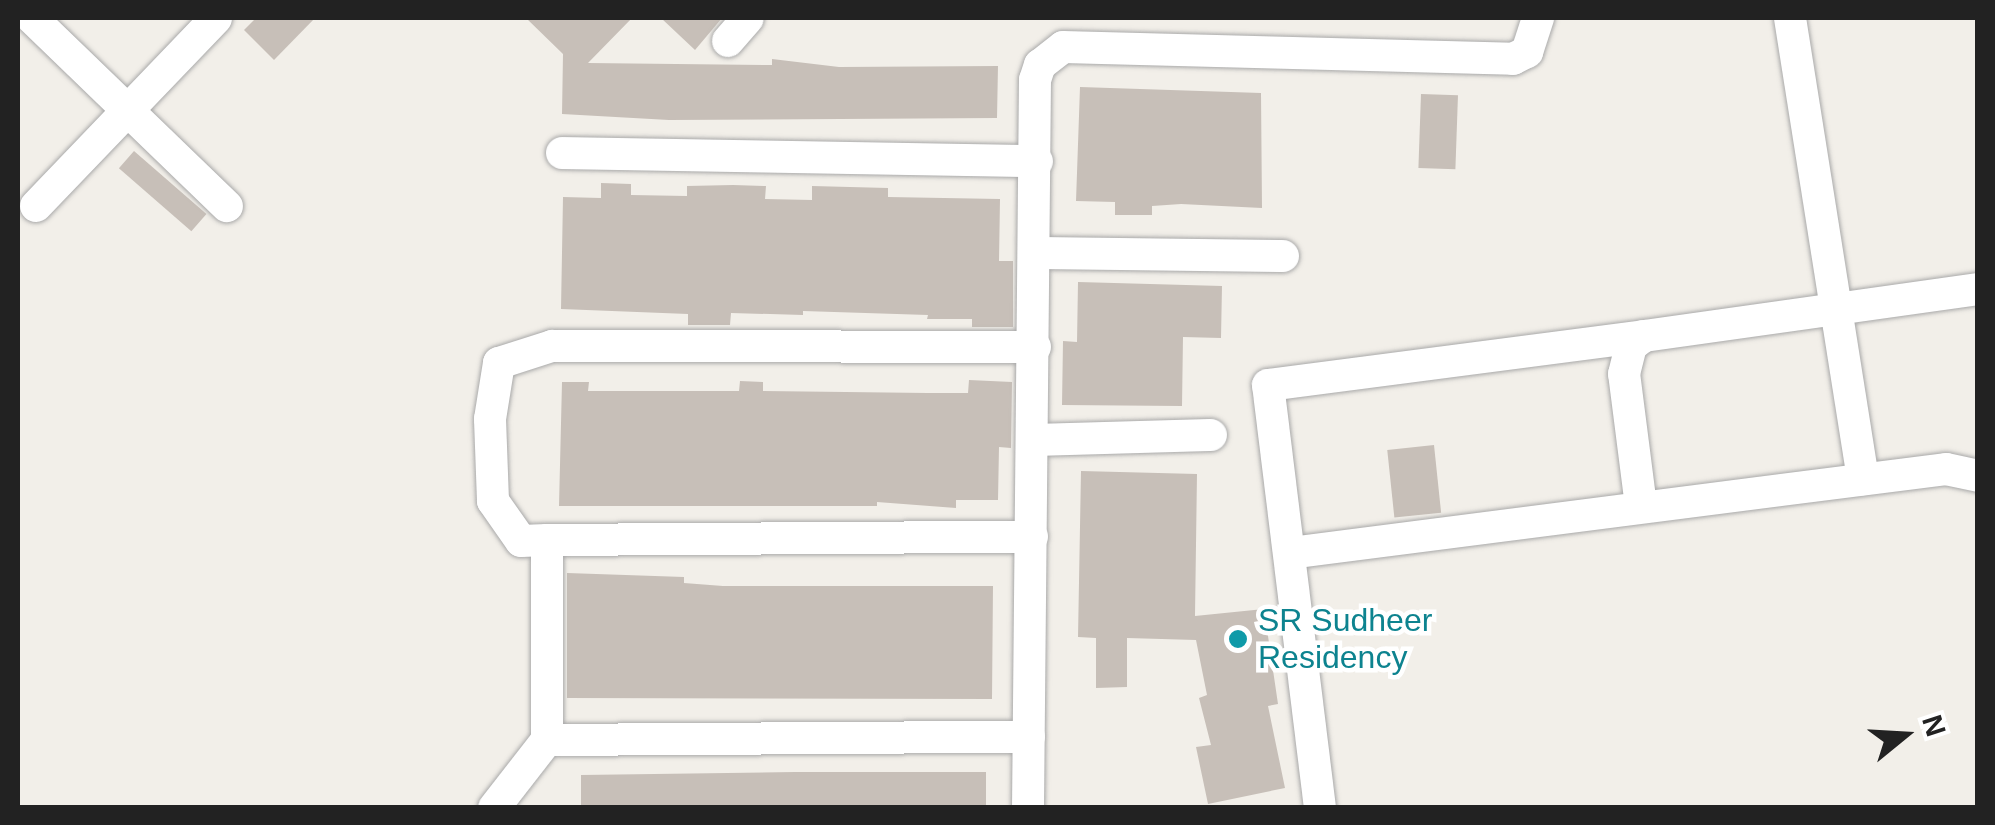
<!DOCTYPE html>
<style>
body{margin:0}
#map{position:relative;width:1995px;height:825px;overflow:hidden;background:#f2efe9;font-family:Arial,sans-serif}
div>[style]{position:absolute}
.building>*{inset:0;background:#c7bfb8;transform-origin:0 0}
.roads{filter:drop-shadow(0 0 2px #a9a9a9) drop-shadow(0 0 2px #a9a9a9)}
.street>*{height:32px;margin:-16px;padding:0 16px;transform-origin:16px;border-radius:16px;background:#fff}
.dots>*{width:28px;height:28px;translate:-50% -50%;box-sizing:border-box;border:5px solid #fff;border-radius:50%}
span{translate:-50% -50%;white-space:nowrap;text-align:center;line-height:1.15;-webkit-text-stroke:9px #fff;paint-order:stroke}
.culture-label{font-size:32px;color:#0d838f}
.left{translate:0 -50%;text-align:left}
.frame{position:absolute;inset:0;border:20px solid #222;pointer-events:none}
.north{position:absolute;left:1855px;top:685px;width:100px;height:100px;-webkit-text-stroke:8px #fff;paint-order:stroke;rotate:72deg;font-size:28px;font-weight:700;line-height:40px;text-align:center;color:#222}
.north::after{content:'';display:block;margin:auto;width:35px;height:45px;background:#222;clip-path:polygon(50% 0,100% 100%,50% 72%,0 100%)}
</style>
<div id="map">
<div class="building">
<div style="clip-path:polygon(256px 18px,315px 18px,274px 60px,244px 30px)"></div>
<div style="clip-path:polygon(526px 18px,632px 18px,588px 63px,772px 65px,772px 59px,839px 67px,998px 66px,997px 118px,669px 120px,562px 114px,563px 54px)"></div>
<div style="clip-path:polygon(661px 18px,722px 18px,695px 50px)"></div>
<div style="clip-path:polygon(1080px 87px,1261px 93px,1262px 208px,1181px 204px,1152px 206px,1152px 215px,1115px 215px,1115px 202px,1076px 201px)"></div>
<div style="left:1421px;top:94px;width:37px;height:74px;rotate:2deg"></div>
<div style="left:134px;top:151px;width:96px;height:23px;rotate:41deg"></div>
<div style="clip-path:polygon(601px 183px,631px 184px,631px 195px,687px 196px,687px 186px,733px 185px,766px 186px,765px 199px,812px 200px,812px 186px,888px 188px,888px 197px,1000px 199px,999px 261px,1013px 261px,1013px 327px,972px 327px,972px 319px,927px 319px,928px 315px,803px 311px,803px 315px,731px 313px,730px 325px,688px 325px,688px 314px,561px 309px,563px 197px,601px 198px)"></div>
<div style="clip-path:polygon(1078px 282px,1222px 286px,1221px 338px,1183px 337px,1182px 406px,1062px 405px,1063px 341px,1077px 342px)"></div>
<div style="clip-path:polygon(969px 380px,1012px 382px,1011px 448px,999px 447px,998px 500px,956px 500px,956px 508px,877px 502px,877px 506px,559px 506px,562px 382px,589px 382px,588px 391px,739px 391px,740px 381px,763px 382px,763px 391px,928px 393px,968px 393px)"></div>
<div style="left:1434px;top:445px;width:68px;height:47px;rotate:84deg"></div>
<div style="clip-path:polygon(1081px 471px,1197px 474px,1195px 616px,1264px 609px,1278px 704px,1268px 706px,1285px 788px,1208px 804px,1196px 747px,1211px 745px,1199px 698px,1207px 695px,1196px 640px,1127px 638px,1127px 687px,1096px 688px,1096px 638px,1078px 637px)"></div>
<div style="clip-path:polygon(567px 573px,684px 577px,684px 583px,723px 586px,993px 586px,992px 699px,567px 698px)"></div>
<div style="clip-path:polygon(795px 772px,986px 772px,986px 807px,581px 807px,581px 775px)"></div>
</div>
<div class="roads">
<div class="street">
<div style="left:32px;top:18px;width:271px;rotate:44deg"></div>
<div style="left:1790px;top:18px;width:467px;rotate:81deg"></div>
<div style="left:728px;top:41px;width:30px;rotate:-49deg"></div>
<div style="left:562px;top:153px;width:475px;rotate:1deg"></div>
<div style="left:36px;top:206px;width:260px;rotate:-46.2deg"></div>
<div style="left:1036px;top:253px;width:247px;rotate:0.7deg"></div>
<div style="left:1033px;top:440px;width:178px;rotate:-1.6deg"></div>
<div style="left:1641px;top:506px;width:133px;rotate:-97.3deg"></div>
<div style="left:1624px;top:374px;width:29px;rotate:-76deg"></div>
<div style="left:1631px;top:346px;width:16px;rotate:-38deg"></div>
<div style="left:1644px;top:336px;width:337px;rotate:-8deg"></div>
<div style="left:547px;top:540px;width:26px;rotate:178deg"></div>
<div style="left:521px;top:541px;width:49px;rotate:-125deg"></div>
<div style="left:493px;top:501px;width:82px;rotate:-92.1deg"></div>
<div style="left:490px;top:419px;width:57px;rotate:-80.9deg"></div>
<div style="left:499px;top:363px;width:56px;rotate:-17.8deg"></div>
<div style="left:552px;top:346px;width:483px;rotate:0.1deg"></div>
<div style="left:1290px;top:553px;width:661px;rotate:-7.3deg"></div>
<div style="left:1946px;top:469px;width:33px;rotate:12deg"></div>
<div style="left:547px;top:740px;width:482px;rotate:-0.4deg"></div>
<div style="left:494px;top:808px;width:86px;rotate:-52.1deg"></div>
<div style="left:547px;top:740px;width:200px;rotate:-90deg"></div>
<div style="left:547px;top:540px;width:485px;rotate:-0.4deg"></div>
<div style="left:1028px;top:808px;width:728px;rotate:-89.45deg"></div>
<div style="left:1035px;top:80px;width:16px;rotate:-72deg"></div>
<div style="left:1040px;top:65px;width:29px;rotate:-38deg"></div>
<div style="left:1063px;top:47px;width:450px;rotate:1.5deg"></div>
<div style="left:1513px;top:59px;width:16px;rotate:-27deg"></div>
<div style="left:1527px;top:52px;width:36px;rotate:-72deg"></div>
<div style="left:1320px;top:808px;width:426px;rotate:-97deg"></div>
<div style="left:1268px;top:385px;width:379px;rotate:-7.4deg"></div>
</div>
</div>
<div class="dots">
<div style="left:1238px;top:639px;background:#0f9aa8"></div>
</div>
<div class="culture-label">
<span class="left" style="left:1258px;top:639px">SR Sudheer<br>Residency</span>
</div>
<div class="frame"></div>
<div class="north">N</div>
</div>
